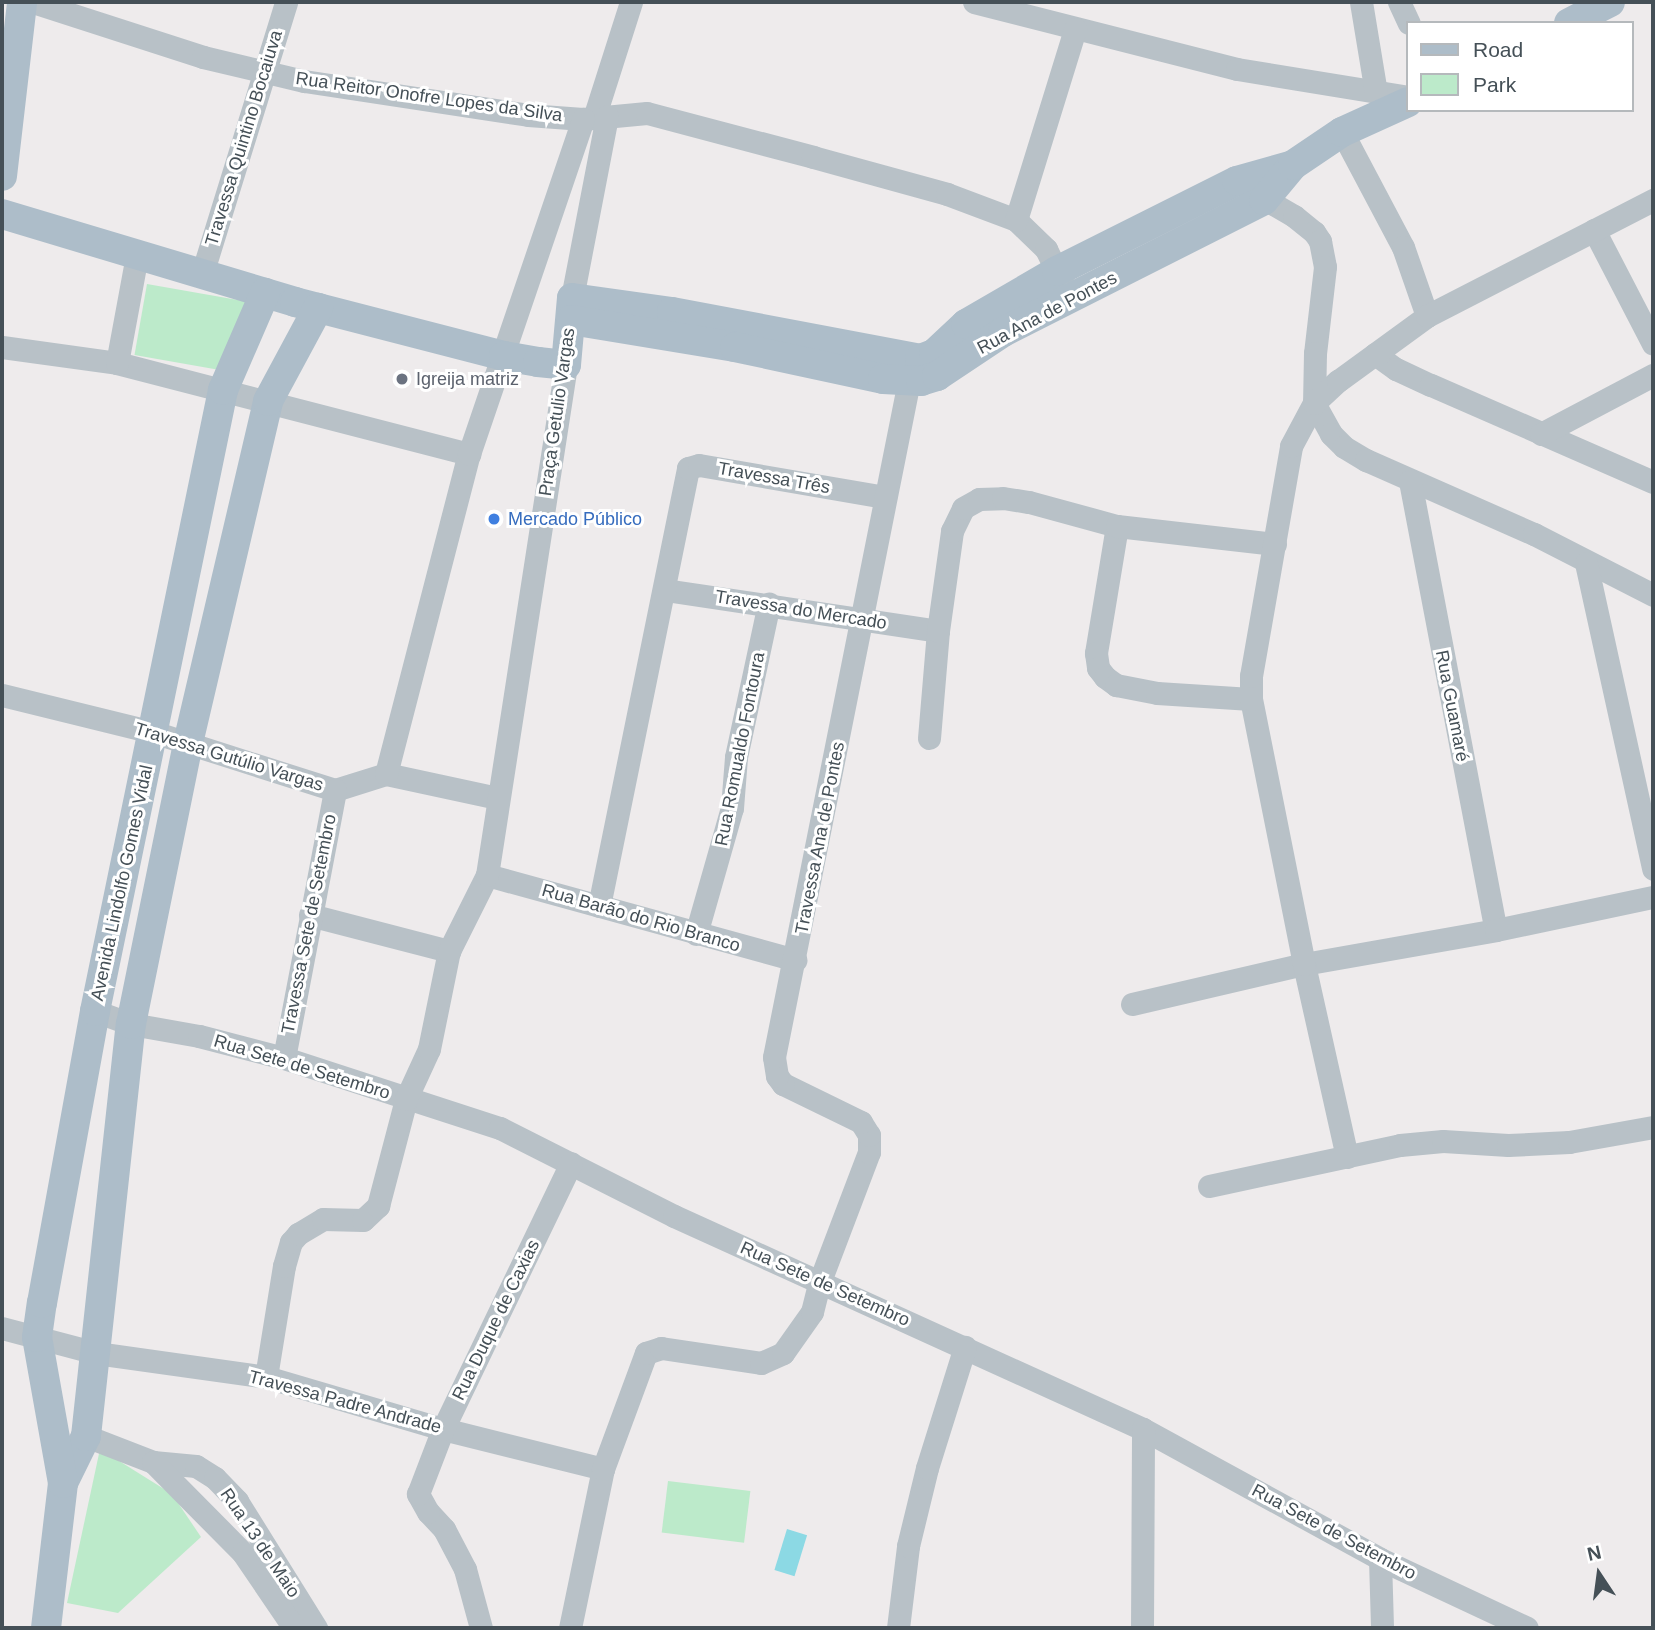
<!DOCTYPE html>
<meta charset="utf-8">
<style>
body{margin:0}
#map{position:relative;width:1655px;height:1630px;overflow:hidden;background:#eeebec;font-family:Arial,sans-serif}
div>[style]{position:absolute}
.green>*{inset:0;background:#bceaca;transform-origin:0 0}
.water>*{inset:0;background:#8cd9e4;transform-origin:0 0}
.minor>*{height:23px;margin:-11.5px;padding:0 11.5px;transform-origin:11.5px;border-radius:11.5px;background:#b8c1c7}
.major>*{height:30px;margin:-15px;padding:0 15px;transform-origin:15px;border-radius:15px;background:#adbdc9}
.dots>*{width:19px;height:19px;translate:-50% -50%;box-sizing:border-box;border:4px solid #fff;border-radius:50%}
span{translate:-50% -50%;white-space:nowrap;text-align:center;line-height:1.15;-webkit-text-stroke:6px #fff;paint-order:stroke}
.street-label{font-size:18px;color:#455057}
.worship-label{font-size:18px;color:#5b616d}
.left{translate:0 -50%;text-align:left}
.shop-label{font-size:18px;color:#366cbe}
.frame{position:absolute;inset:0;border:4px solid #455057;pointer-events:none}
.legend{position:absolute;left:1406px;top:21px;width:228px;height:91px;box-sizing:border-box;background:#fff;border:2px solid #b5b9bc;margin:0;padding:9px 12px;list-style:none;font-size:21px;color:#455057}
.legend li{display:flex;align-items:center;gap:14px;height:35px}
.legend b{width:35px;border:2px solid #b5b9bc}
.north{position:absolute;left:1564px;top:1539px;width:70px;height:70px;-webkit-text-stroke:5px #fff;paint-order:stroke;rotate:347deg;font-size:19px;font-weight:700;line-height:28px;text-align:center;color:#455057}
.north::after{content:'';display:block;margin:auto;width:24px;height:32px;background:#455057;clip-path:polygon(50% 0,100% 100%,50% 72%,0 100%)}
</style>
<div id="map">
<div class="green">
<div style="left:147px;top:284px;width:101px;height:72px;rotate:10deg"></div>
<div style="clip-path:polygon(100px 1449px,172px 1494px,201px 1537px,118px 1613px,67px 1603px)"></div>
<div style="left:668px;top:1481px;width:83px;height:52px;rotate:7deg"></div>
</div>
<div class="water">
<div style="left:787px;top:1529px;width:21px;height:43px;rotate:17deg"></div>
</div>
<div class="minor">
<div style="left:33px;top:2px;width:179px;rotate:17.9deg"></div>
<div style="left:203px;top:57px;width:104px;rotate:13.4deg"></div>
<div style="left:304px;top:81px;width:227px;rotate:8.6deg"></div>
<div style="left:528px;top:115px;width:55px;rotate:4.2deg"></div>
<div style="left:583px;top:119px;width:64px;rotate:-5.4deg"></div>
<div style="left:647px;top:113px;width:172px;rotate:14.8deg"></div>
<div style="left:813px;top:157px;width:139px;rotate:15.4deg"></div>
<div style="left:947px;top:194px;width:74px;rotate:20.6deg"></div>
<div style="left:1016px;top:220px;width:42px;rotate:44deg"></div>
<div style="left:1046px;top:249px;width:41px;rotate:64.1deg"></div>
<div style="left:974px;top:2px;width:271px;rotate:14.3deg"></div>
<div style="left:1237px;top:69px;width:173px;rotate:9.3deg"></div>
<div style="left:1361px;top:2px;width:92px;rotate:80.6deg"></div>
<div style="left:1399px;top:2px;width:23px;rotate:65deg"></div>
<div style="left:594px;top:118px;width:122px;rotate:-72.3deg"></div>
<div style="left:1342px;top:132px;width:130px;rotate:62.1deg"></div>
<div style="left:1403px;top:247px;width:73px;rotate:70.8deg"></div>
<div style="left:1251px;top:191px;width:50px;rotate:30.2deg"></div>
<div style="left:1294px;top:216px;width:26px;rotate:39deg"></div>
<div style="left:1314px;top:232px;width:11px;rotate:56deg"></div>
<div style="left:1320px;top:241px;width:26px;rotate:79deg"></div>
<div style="left:1325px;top:267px;width:87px;rotate:96.6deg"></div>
<div style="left:1315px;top:353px;width:50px;rotate:91.1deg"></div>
<div style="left:1314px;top:403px;width:35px;rotate:61deg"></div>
<div style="left:1331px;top:434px;width:18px;rotate:45deg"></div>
<div style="left:1344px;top:447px;width:26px;rotate:31deg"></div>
<div style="left:1366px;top:460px;width:184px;rotate:23.8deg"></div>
<div style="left:1534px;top:534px;width:134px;rotate:27.1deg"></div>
<div style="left:1016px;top:220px;width:200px;rotate:-72.8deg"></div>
<div style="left:1594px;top:230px;width:128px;rotate:62.6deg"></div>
<div style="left:202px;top:274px;width:285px;rotate:-72.8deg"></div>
<div style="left:572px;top:298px;width:185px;rotate:-79.1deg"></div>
<div style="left:2px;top:347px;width:116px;rotate:7.9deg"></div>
<div style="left:117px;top:363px;width:364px;rotate:14.5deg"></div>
<div style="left:1375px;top:354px;width:26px;rotate:36deg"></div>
<div style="left:1396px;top:369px;width:38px;rotate:25deg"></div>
<div style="left:1431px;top:385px;width:242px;rotate:23.6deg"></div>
<div style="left:117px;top:363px;width:110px;rotate:-79.5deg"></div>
<div style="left:1541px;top:434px;width:127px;rotate:-27.8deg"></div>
<div style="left:1410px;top:481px;width:457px;rotate:79.2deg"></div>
<div style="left:1117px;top:526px;width:129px;rotate:99.4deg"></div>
<div style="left:1096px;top:653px;width:15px;rotate:82deg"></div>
<div style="left:1098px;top:668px;width:11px;rotate:52deg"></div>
<div style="left:1105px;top:677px;width:14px;rotate:36deg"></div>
<div style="left:1116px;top:685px;width:42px;rotate:11deg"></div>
<div style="left:1157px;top:693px;width:94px;rotate:3.7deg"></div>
<div style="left:1586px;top:563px;width:313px;rotate:77.6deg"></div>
<div style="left:665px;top:590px;width:276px;rotate:8.5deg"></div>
<div style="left:2px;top:695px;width:155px;rotate:13.8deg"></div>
<div style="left:153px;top:732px;width:191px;rotate:17.7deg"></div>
<div style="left:335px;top:790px;width:53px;rotate:-17.4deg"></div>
<div style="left:386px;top:774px;width:114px;rotate:12.2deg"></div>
<div style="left:929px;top:738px;width:107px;rotate:-85.2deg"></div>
<div style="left:938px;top:631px;width:101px;rotate:-82deg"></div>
<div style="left:952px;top:531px;width:25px;rotate:-64deg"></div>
<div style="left:963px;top:508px;width:18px;rotate:-29deg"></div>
<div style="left:979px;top:499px;width:24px;rotate:-2deg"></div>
<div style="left:1003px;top:498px;width:26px;rotate:9deg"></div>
<div style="left:1029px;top:502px;width:91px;rotate:15.3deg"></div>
<div style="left:1117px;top:526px;width:159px;rotate:6.5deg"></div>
<div style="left:386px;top:774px;width:331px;rotate:-75.5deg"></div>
<div style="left:469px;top:454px;width:354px;rotate:-71.2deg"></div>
<div style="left:487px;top:875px;width:320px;rotate:15.4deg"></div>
<div style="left:599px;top:906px;width:447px;rotate:-78.5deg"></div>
<div style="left:688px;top:468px;width:11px;rotate:-15deg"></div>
<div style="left:699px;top:465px;width:189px;rotate:9.8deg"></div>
<div style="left:310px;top:915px;width:144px;rotate:14.5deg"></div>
<div style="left:696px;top:934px;width:131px;rotate:-74.1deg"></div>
<div style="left:732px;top:808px;width:51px;rotate:-85.5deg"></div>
<div style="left:736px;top:757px;width:157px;rotate:-77.9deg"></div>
<div style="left:1132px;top:1004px;width:177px;rotate:-13.1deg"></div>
<div style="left:1304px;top:964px;width:195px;rotate:-10deg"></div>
<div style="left:1496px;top:930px;width:160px;rotate:-11.9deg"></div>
<div style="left:95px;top:1011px;width:38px;rotate:20deg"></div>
<div style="left:131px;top:1024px;width:69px;rotate:10deg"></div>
<div style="left:199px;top:1036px;width:88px;rotate:14.5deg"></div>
<div style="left:284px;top:1058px;width:227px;rotate:18deg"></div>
<div style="left:500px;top:1128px;width:195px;rotate:26.8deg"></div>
<div style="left:674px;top:1216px;width:515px;rotate:24.43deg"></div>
<div style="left:1143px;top:1429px;width:270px;rotate:28.7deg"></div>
<div style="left:1380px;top:1559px;width:162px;rotate:25.1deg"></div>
<div style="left:284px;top:1058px;width:273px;rotate:-79.2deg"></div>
<div style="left:1347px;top:1157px;width:198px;rotate:-102.6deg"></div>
<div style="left:1304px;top:964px;width:270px;rotate:-101.3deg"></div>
<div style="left:1251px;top:699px;width:23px;rotate:-90deg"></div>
<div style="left:1251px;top:676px;width:233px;rotate:-80.1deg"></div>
<div style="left:1291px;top:446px;width:49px;rotate:-61.9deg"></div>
<div style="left:1314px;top:403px;width:33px;rotate:-43deg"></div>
<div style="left:1338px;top:381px;width:110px;rotate:-36.1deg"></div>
<div style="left:1427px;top:316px;width:254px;rotate:-27.2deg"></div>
<div style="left:1209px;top:1186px;width:195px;rotate:-12.1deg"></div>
<div style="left:1400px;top:1145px;width:43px;rotate:-5.3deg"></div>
<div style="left:1443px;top:1141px;width:65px;rotate:3.5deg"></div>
<div style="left:1508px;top:1145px;width:61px;rotate:-2.8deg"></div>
<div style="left:1569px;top:1142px;width:85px;rotate:-10.1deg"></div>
<div style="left:2px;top:1328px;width:97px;rotate:14.9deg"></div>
<div style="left:96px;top:1353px;width:172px;rotate:8deg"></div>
<div style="left:266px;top:1377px;width:184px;rotate:16.4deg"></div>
<div style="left:443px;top:1429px;width:165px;rotate:14deg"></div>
<div style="left:266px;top:1377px;width:112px;rotate:-80.8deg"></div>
<div style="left:284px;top:1266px;width:25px;rotate:-74deg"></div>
<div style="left:291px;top:1242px;width:11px;rotate:-49deg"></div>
<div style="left:298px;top:1234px;width:29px;rotate:-31deg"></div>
<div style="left:323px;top:1219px;width:40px;rotate:1.4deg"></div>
<div style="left:363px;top:1220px;width:21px;rotate:-43deg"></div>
<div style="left:378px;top:1206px;width:111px;rotate:-75.3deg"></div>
<div style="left:406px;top:1099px;width:55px;rotate:-65.3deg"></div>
<div style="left:429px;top:1049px;width:100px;rotate:-78.5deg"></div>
<div style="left:449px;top:951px;width:85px;rotate:-63.4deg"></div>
<div style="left:487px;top:875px;width:516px;rotate:-81.19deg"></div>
<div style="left:86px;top:1436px;width:72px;rotate:21.2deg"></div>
<div style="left:153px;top:1462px;width:43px;rotate:5.3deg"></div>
<div style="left:196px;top:1466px;width:22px;rotate:32deg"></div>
<div style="left:215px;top:1478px;width:32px;rotate:46deg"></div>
<div style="left:237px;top:1501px;width:150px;rotate:58.1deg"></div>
<div style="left:153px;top:1462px;width:128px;rotate:45.3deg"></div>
<div style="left:243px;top:1553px;width:91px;rotate:55.8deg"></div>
<div style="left:1380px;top:1559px;width:69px;rotate:88.3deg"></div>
<div style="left:481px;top:1628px;width:61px;rotate:-105.2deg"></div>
<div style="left:465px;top:1569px;width:45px;rotate:-117.7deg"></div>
<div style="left:444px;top:1529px;width:23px;rotate:-133deg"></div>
<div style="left:428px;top:1512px;width:21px;rotate:-119deg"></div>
<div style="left:418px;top:1494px;width:70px;rotate:-69deg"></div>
<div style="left:443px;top:1429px;width:295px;rotate:-64.3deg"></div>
<div style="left:570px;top:1628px;width:162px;rotate:-78.3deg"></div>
<div style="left:603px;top:1469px;width:124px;rotate:-69.7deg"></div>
<div style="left:646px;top:1353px;width:16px;rotate:-18deg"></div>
<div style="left:661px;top:1348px;width:101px;rotate:8.5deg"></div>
<div style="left:761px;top:1363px;width:24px;rotate:-24deg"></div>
<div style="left:783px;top:1353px;width:50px;rotate:-54.7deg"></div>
<div style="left:812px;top:1312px;width:32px;rotate:-76deg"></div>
<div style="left:820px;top:1281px;width:138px;rotate:-69.2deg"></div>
<div style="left:869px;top:1152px;width:17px;rotate:-90deg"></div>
<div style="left:869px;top:1135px;width:15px;rotate:-122deg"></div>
<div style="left:861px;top:1122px;width:87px;rotate:-154deg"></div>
<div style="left:783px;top:1084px;width:10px;rotate:-127deg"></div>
<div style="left:777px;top:1076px;width:19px;rotate:-99deg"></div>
<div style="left:774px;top:1057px;width:705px;rotate:-78.71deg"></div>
<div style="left:898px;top:1628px;width:83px;rotate:-83deg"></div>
<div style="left:908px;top:1546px;width:80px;rotate:-76.3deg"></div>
<div style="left:927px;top:1468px;width:127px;rotate:-72.6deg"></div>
<div style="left:1142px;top:1628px;width:199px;rotate:-89.7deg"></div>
</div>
<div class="major">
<div style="left:1569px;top:23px;width:46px;rotate:-27.1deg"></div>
<div style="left:2px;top:176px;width:175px;rotate:-83.4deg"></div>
<div style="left:2px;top:214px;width:306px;rotate:16.7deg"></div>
<div style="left:295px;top:302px;width:216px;rotate:14.5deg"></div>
<div style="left:504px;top:356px;width:35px;rotate:10deg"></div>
<div style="left:538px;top:362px;width:28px;rotate:6deg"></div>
<div style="left:566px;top:365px;width:67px;rotate:-84.9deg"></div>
<div style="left:572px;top:298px;width:101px;rotate:8deg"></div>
<div style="left:672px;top:312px;width:252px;rotate:10.7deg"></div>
<div style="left:920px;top:359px;width:15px;rotate:-20deg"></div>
<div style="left:934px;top:354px;width:44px;rotate:-43.2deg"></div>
<div style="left:966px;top:324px;width:105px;rotate:-30.2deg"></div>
<div style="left:1057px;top:271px;width:201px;rotate:-26.6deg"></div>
<div style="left:1237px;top:181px;width:58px;rotate:-15.9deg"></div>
<div style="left:571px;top:320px;width:166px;rotate:9.3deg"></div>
<div style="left:735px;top:347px;width:151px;rotate:12.2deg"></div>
<div style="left:883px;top:379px;width:38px;rotate:3deg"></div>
<div style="left:921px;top:381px;width:17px;rotate:-17deg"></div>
<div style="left:937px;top:376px;width:79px;rotate:-33.7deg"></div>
<div style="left:1003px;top:332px;width:292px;rotate:-26.8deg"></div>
<div style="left:1264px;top:200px;width:45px;rotate:-50.4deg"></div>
<div style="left:1293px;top:165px;width:59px;rotate:-34deg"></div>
<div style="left:1342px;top:132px;width:72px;rotate:-24.4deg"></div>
<div style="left:63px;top:1483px;width:52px;rotate:-63.9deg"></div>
<div style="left:86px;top:1436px;width:414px;rotate:-83.8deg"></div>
<div style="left:131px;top:1024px;width:287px;rotate:-78.5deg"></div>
<div style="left:188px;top:743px;width:351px;rotate:-76.8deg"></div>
<div style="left:268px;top:401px;width:106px;rotate:-61.7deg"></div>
<div style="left:46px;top:1628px;width:146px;rotate:-83.3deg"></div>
<div style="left:63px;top:1483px;width:148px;rotate:-100.1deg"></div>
<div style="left:37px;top:1337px;width:34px;rotate:-82deg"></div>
<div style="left:42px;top:1303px;width:297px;rotate:-79.7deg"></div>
<div style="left:95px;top:1011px;width:634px;rotate:-78.35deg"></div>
<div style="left:223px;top:390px;width:106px;rotate:-66.6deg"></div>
</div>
<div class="dots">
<div style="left:402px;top:379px;background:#6b7280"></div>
<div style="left:494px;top:519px;background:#3f7fe0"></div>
</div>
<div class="street-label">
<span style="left:429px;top:97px;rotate:8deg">Rua Reitor Onofre Lopes da Silva</span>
<span style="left:244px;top:138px;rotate:-73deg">Travessa Quintino Bocaiuva</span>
<span style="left:1047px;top:313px;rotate:-28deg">Rua Ana de Pontes</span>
<span style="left:557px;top:412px;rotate:-82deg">Praça Getulio Vargas</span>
<span style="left:774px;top:478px;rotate:10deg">Travessa Três</span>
<span style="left:801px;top:610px;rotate:9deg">Travessa do Mercado</span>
<span style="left:1452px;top:706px;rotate:79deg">Rua Guamaré</span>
<span style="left:740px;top:749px;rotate:-79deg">Rua Romualdo Fontoura</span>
<span style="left:229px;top:757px;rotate:17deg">Travessa Gutúlio Vargas</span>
<span style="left:820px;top:838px;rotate:-79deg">Travessa Ana de Pontes</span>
<span style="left:122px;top:883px;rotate:-78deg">Avenida Lindolfo Gomes Vidal</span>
<span style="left:641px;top:918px;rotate:16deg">Rua Barão do Rio Branco</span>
<span style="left:309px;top:924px;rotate:-79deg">Travessa Sete de Setembro</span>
<span style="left:302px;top:1067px;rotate:17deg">Rua Sete de Setembro</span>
<span style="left:825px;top:1284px;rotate:24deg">Rua Sete de Setembro</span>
<span style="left:496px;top:1320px;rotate:-64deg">Rua Duque de Caxias</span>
<span style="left:345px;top:1402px;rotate:15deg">Travessa Padre Andrade</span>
<span style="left:1334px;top:1532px;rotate:28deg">Rua Sete de Setembro</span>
<span style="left:260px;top:1543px;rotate:56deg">Rua 13 de Maio</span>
</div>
<div class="worship-label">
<span class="left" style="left:416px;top:379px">Igreija matriz</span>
</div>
<div class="shop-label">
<span class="left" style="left:508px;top:519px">Mercado Público</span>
</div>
<div class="frame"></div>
<ul class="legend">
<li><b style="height:9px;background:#adbdc9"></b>Road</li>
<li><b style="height:19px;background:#bceaca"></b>Park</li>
</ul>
<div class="north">N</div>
</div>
